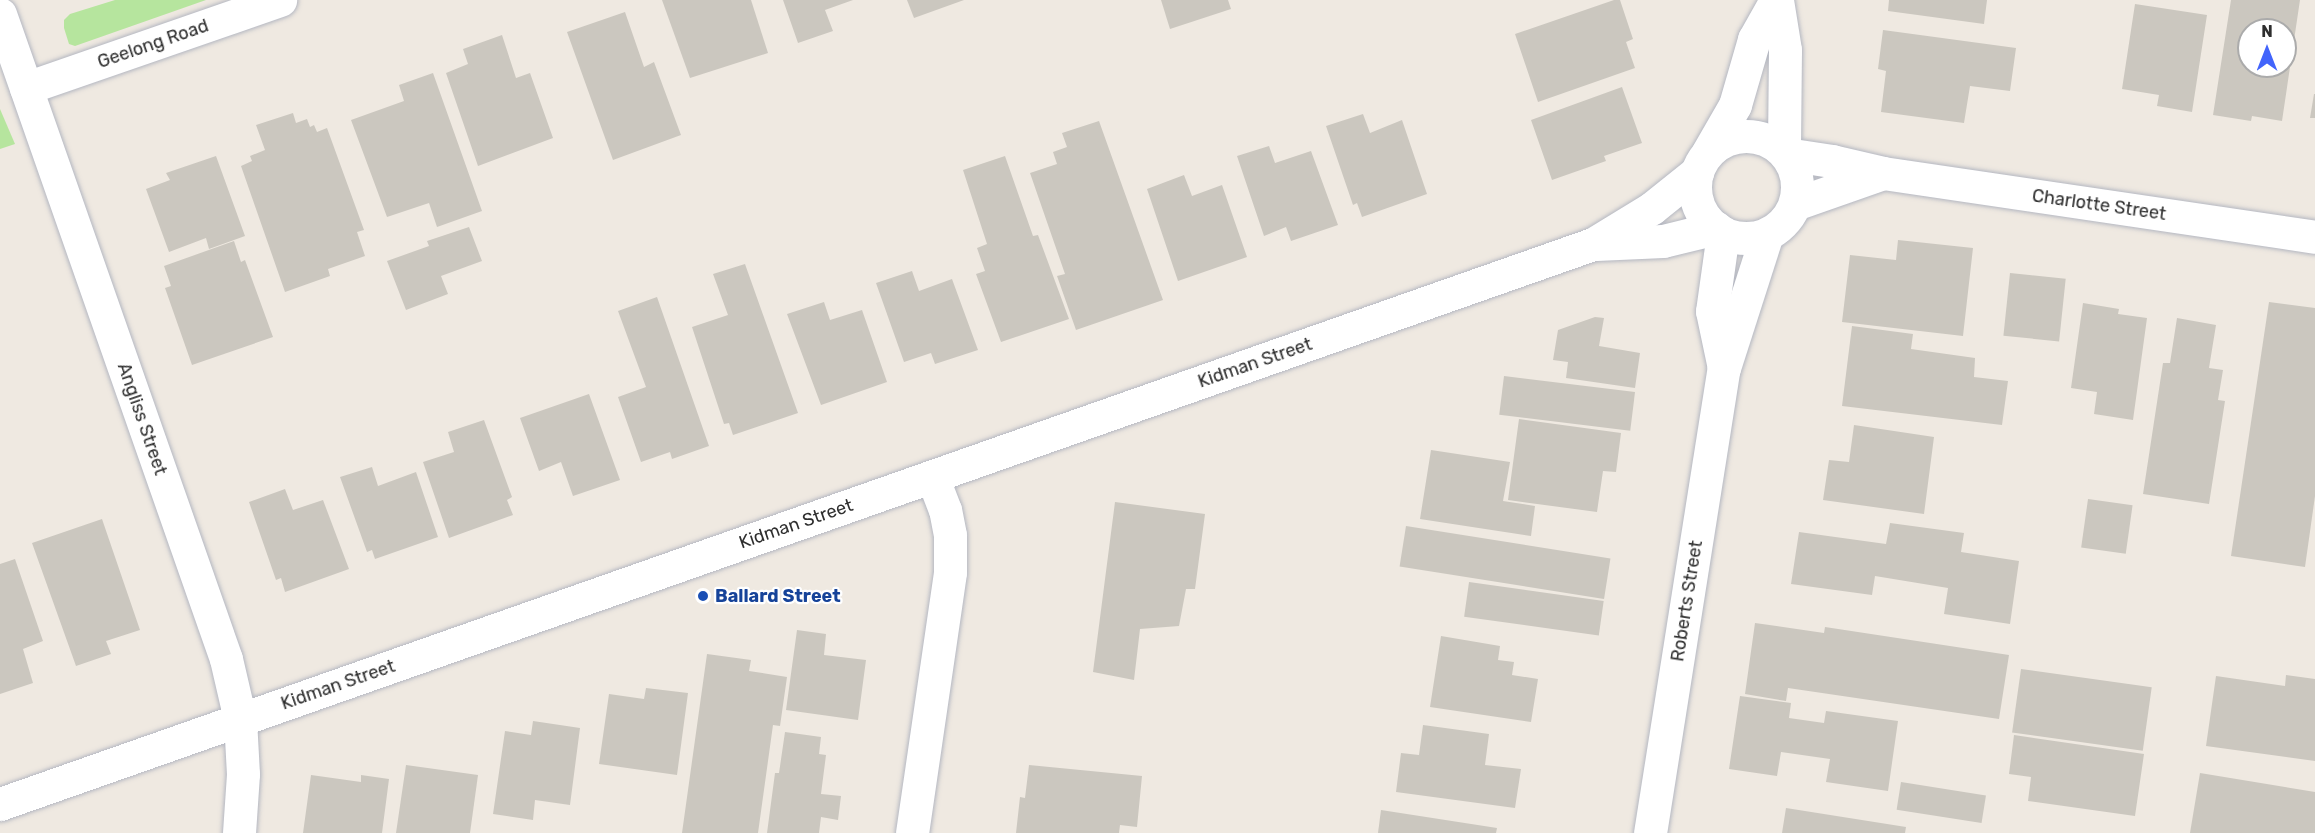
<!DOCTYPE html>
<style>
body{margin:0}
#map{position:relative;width:2315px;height:833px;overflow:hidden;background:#efe9e1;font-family:Rubik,sans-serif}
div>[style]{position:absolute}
.green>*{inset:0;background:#b6e59e}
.building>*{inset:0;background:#cbc7bf;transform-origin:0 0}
.roads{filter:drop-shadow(0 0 2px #b4b7c1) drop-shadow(0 0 2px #b4b7c1)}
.street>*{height:33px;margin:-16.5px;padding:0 16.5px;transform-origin:16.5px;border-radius:16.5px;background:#fff}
.secondary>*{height:33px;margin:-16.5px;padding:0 16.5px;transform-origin:16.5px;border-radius:16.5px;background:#fff}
.secondary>.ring{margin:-16.5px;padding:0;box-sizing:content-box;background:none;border:33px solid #fff;border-radius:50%}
.dots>*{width:16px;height:16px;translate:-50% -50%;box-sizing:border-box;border:3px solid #fff;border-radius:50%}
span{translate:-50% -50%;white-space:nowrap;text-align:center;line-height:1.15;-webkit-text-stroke:4.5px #fff;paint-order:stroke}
.street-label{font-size:18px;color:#2e2e2e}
.transit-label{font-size:18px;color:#164399;font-weight:700}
.left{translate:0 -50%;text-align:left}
.north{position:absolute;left:2237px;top:18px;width:60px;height:60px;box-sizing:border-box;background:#fff;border:2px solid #ababab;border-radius:50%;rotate:0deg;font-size:16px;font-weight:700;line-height:24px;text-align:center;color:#2e2e2e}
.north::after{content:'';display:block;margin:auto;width:21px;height:27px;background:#4264fb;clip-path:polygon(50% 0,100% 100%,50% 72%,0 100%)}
</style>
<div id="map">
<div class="green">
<div style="clip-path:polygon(115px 0,206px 0,75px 46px,69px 44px,64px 28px,64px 20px,70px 14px)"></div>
<div style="clip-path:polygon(0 109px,15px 144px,0 149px)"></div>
</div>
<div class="building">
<div style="clip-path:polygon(662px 0,751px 0,768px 53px,690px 78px)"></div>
<div style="clip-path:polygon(783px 0,853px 0,825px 10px,833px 31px,798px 43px)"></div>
<div style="clip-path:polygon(907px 0,964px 0,914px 18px)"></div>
<div style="clip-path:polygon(1161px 0,1228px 0,1231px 9px,1170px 29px)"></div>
<div style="clip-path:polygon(1614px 0,1620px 0,1633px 39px,1626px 42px,1635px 68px,1538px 102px,1515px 34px)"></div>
<div style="clip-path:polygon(1889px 0,1987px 0,1984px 24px,1888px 11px)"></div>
<div style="clip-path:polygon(evenodd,2231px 0,2300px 0,2282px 121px,2252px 116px,2251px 121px,2213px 115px,2231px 0,2249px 30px,2285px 30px,2285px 66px,2249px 66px,2249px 30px)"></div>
<div style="clip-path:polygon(2135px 4px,2207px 15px,2192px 112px,2157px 106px,2159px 95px,2122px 89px)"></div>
<div style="clip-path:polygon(625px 12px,644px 67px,654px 62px,681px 135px,613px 160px,567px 32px)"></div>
<div style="clip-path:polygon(1883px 30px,2016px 48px,2010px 91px,1970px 86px,1964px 123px,1881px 112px,1886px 71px,1878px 69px)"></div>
<div style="clip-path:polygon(502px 35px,516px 78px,530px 73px,553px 138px,478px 166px,446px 73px,468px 64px,463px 49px)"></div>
<div style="clip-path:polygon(433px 73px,482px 211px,437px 227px,429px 203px,387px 217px,351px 120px,404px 101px,399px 85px)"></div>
<div style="clip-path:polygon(1622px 87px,1642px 143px,1604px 156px,1606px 161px,1552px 180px,1531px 120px)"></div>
<div style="clip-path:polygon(2314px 94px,2315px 94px,2315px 118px,2310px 118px)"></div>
<div style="clip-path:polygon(293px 113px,296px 123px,307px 119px,310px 127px,314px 125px,317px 132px,327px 128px,364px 230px,357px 232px,365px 256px,328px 269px,330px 276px,285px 292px,241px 166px,252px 161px,250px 156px,265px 150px,256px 125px)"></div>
<div style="clip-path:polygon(1363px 114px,1370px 133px,1402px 120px,1427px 194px,1362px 217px,1357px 203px,1353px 205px,1326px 126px)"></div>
<div style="clip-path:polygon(1099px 121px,1163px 300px,1076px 330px,1057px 276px,1065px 274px,1030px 173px,1057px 164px,1053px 152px,1067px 147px,1062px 133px)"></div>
<div style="clip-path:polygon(1269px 146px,1275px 163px,1311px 151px,1338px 225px,1291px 241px,1286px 227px,1264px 236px,1237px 156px)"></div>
<div style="clip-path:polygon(216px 156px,245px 236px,209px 249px,206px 238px,169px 252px,146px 189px,170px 180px,166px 173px)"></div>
<div style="clip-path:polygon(1005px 156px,1033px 236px,1038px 235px,1069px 319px,1001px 342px,976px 274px,985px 271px,977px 248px,987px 244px,963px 170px)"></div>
<div style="clip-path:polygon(1184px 175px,1192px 196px,1222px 185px,1247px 257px,1178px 281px,1147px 189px)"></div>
<div style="clip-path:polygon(469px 227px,482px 261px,441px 276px,448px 294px,406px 310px,387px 261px,429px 246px,427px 241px)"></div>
<div style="clip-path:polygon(1898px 240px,1973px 248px,1963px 336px,1842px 322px,1850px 255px,1896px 260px)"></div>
<div style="clip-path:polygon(234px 241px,241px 262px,245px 260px,273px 337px,192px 365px,165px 288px,171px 286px,164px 266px)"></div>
<div style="clip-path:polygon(745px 264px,798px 413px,733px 435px,729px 423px,724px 424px,692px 327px,728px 315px,713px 274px)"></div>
<div style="clip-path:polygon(912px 271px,919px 291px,952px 279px,978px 350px,935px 364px,931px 353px,904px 362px,876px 283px)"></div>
<div style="left:2010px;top:273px;width:56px;height:63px;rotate:6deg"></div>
<div style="clip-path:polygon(657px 297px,709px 446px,672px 459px,670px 452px,641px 462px,618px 397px,646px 387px,618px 311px)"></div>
<div style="clip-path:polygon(824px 302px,830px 320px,862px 310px,887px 382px,821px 405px,787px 314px)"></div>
<div style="clip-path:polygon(2269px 302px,2315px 308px,2315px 496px,2305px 567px,2231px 556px)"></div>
<div style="clip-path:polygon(2083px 303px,2119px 309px,2118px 314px,2147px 318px,2133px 420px,2094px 414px,2097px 392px,2071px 388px)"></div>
<div style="clip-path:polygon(1595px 317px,1604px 318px,1599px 346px,1640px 353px,1635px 388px,1566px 378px,1568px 362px,1553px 360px,1558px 330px)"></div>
<div style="clip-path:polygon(2177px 318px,2216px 325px,2209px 368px,2223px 370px,2218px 400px,2225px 401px,2209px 504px,2143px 494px,2163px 363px,2170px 363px)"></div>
<div style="clip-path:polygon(1852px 326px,1913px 334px,1911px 349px,1975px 358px,1974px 377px,2008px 381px,2002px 425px,1842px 406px)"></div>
<div style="left:1504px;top:376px;width:132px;height:39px;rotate:7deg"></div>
<div style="clip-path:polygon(589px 394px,620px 480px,573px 496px,561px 462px,539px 471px,520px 418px)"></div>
<div style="clip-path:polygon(1519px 419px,1621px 433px,1616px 472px,1603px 471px,1597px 512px,1508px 500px)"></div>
<div style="clip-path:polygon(484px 420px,512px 497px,507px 500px,513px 515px,449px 538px,423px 462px,454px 452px,448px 432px)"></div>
<div style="clip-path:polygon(1854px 425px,1934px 437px,1924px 514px,1823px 500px,1829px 460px,1849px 462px)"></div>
<div style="clip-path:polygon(1431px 450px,1510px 462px,1503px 501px,1535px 506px,1531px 536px,1420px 519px)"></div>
<div style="clip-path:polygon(372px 467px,378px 486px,416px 472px,438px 537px,375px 559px,372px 550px,367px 552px,340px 477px)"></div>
<div style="clip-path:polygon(285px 489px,293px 510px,323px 500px,349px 569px,285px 592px,281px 578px,276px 580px,249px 502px)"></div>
<div style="left:2088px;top:499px;width:45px;height:49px;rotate:8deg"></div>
<div style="clip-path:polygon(1115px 502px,1205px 514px,1195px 589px,1186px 589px,1179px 626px,1140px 629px,1134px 680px,1093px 672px)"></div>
<div style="clip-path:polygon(102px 519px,140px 630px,106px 641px,111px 654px,76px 666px,32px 543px)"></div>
<div style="clip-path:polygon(1890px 523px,1964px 533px,1961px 552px,2019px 561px,2010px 624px,1944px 614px,1948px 588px,1875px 576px,1872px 595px,1791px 584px,1799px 532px,1886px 544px)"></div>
<div style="left:1406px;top:526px;width:207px;height:41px;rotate:9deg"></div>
<div style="clip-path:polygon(15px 559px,43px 641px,23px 649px,33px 683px,0 694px,0 564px)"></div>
<div style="left:1469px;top:582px;width:136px;height:35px;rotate:8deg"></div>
<div style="clip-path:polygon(1755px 623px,1824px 633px,1825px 627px,2009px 655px,1999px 719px,1788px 688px,1786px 701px,1745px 694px)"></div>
<div style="clip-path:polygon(797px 630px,826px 634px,824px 655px,866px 660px,858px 720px,786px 710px)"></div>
<div style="clip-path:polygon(1441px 636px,1500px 646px,1498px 660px,1514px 662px,1512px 675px,1538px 679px,1531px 722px,1430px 707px)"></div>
<div style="clip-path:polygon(707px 654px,751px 660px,749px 671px,787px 677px,780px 726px,773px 725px,758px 833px,682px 833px)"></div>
<div style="left:2021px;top:669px;width:132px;height:64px;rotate:8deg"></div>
<div style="clip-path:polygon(2286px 675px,2315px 679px,2315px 761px,2206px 746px,2216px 676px,2285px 686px)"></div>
<div style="clip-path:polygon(646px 688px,688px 693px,677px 775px,599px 764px,609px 694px,644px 699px)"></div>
<div style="clip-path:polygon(1740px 696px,1791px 703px,1789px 718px,1824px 723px,1826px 711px,1898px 721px,1888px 791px,1826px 782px,1830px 759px,1781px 752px,1777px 776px,1729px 769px)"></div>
<div style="clip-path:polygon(533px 721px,580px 728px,570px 805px,535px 800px,533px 820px,493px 814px,505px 731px,531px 735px)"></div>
<div style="clip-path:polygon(1423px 725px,1489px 734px,1485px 765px,1521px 769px,1515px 808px,1396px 792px,1401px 753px,1419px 755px)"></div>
<div style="clip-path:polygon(785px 732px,821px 737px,819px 754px,826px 755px,821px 794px,841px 796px,838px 820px,821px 817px,819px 833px,767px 833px,775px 773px,779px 773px)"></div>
<div style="clip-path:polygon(2014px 735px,2144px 754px,2135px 816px,2028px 801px,2031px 777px,2009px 774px)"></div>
<div style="clip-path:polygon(406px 765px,478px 775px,470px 833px,396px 833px)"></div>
<div style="clip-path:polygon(1029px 765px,1142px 776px,1137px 827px,1120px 825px,1119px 833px,1016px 833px,1020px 797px,1025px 798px)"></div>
<div style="clip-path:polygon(2200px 773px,2315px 792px,2315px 833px,2190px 833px)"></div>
<div style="clip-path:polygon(311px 775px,361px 782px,361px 775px,389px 779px,382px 833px,303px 833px)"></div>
<div style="left:1901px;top:782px;width:86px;height:28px;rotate:9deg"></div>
<div style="clip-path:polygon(1786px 808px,1906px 827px,1905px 833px,1782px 833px)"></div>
<div style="clip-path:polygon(1381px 810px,1497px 828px,1496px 833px,1378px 833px)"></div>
</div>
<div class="roads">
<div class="street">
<div style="left:0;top:14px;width:683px;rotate:70.69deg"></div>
<div style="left:226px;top:659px;width:62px;rotate:76.9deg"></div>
<div style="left:240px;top:719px;width:55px;rotate:86.9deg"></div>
<div style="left:243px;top:774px;width:59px;rotate:93.9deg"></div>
<div style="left:26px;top:88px;width:269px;rotate:-19.1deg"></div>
<div style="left:1786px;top:154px;width:47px;rotate:8.7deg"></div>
<div style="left:1832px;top:161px;width:52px;rotate:13.2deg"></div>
<div style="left:1883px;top:173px;width:437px;rotate:8.4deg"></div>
<div style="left:1795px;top:204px;width:93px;rotate:-19.4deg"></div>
<div style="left:1596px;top:244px;width:67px;rotate:-2.6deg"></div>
<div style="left:1663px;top:241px;width:55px;rotate:-13.8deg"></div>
<div style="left:0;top:804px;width:1689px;rotate:-19.37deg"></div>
<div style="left:1593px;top:244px;width:69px;rotate:-31.4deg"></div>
<div style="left:1652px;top:208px;width:58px;rotate:-38.7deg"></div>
<div style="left:912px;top:833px;width:264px;rotate:-81.7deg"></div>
<div style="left:950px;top:572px;width:37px;rotate:-90deg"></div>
<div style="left:950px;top:535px;width:25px;rotate:-101deg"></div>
<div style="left:945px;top:510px;width:36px;rotate:-111deg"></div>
</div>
<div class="secondary">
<div style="left:1777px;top:0;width:51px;rotate:80.9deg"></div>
<div style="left:1785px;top:50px;width:101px;rotate:90.6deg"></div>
<div class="ring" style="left:1695px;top:136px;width:69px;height:69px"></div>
<div style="left:1708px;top:152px;width:54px;rotate:-60.1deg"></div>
<div style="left:1735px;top:105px;width:69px;rotate:-73.9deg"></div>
<div style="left:1754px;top:39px;width:45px;rotate:-60.6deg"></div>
<div style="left:1723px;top:233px;width:79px;rotate:98deg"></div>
<div style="left:1712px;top:311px;width:58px;rotate:78.1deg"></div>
<div style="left:1650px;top:833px;width:471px;rotate:-81deg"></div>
<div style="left:1724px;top:368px;width:141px;rotate:-72.2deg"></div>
</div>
</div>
<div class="dots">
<div style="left:703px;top:596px;background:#1a4fb4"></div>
</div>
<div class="street-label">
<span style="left:153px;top:44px;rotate:-19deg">Geelong Road</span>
<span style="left:2099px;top:205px;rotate:8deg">Charlotte Street</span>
<span style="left:1255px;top:363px;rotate:-19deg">Kidman Street</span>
<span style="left:142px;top:419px;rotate:71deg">Angliss Street</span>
<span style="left:796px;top:524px;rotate:-19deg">Kidman Street</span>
<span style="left:1687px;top:601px;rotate:-81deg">Roberts Street</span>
<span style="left:338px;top:685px;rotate:-19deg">Kidman Street</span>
</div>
<div class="transit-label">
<span class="left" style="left:715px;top:596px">Ballard Street</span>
</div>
<div class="north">N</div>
</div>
